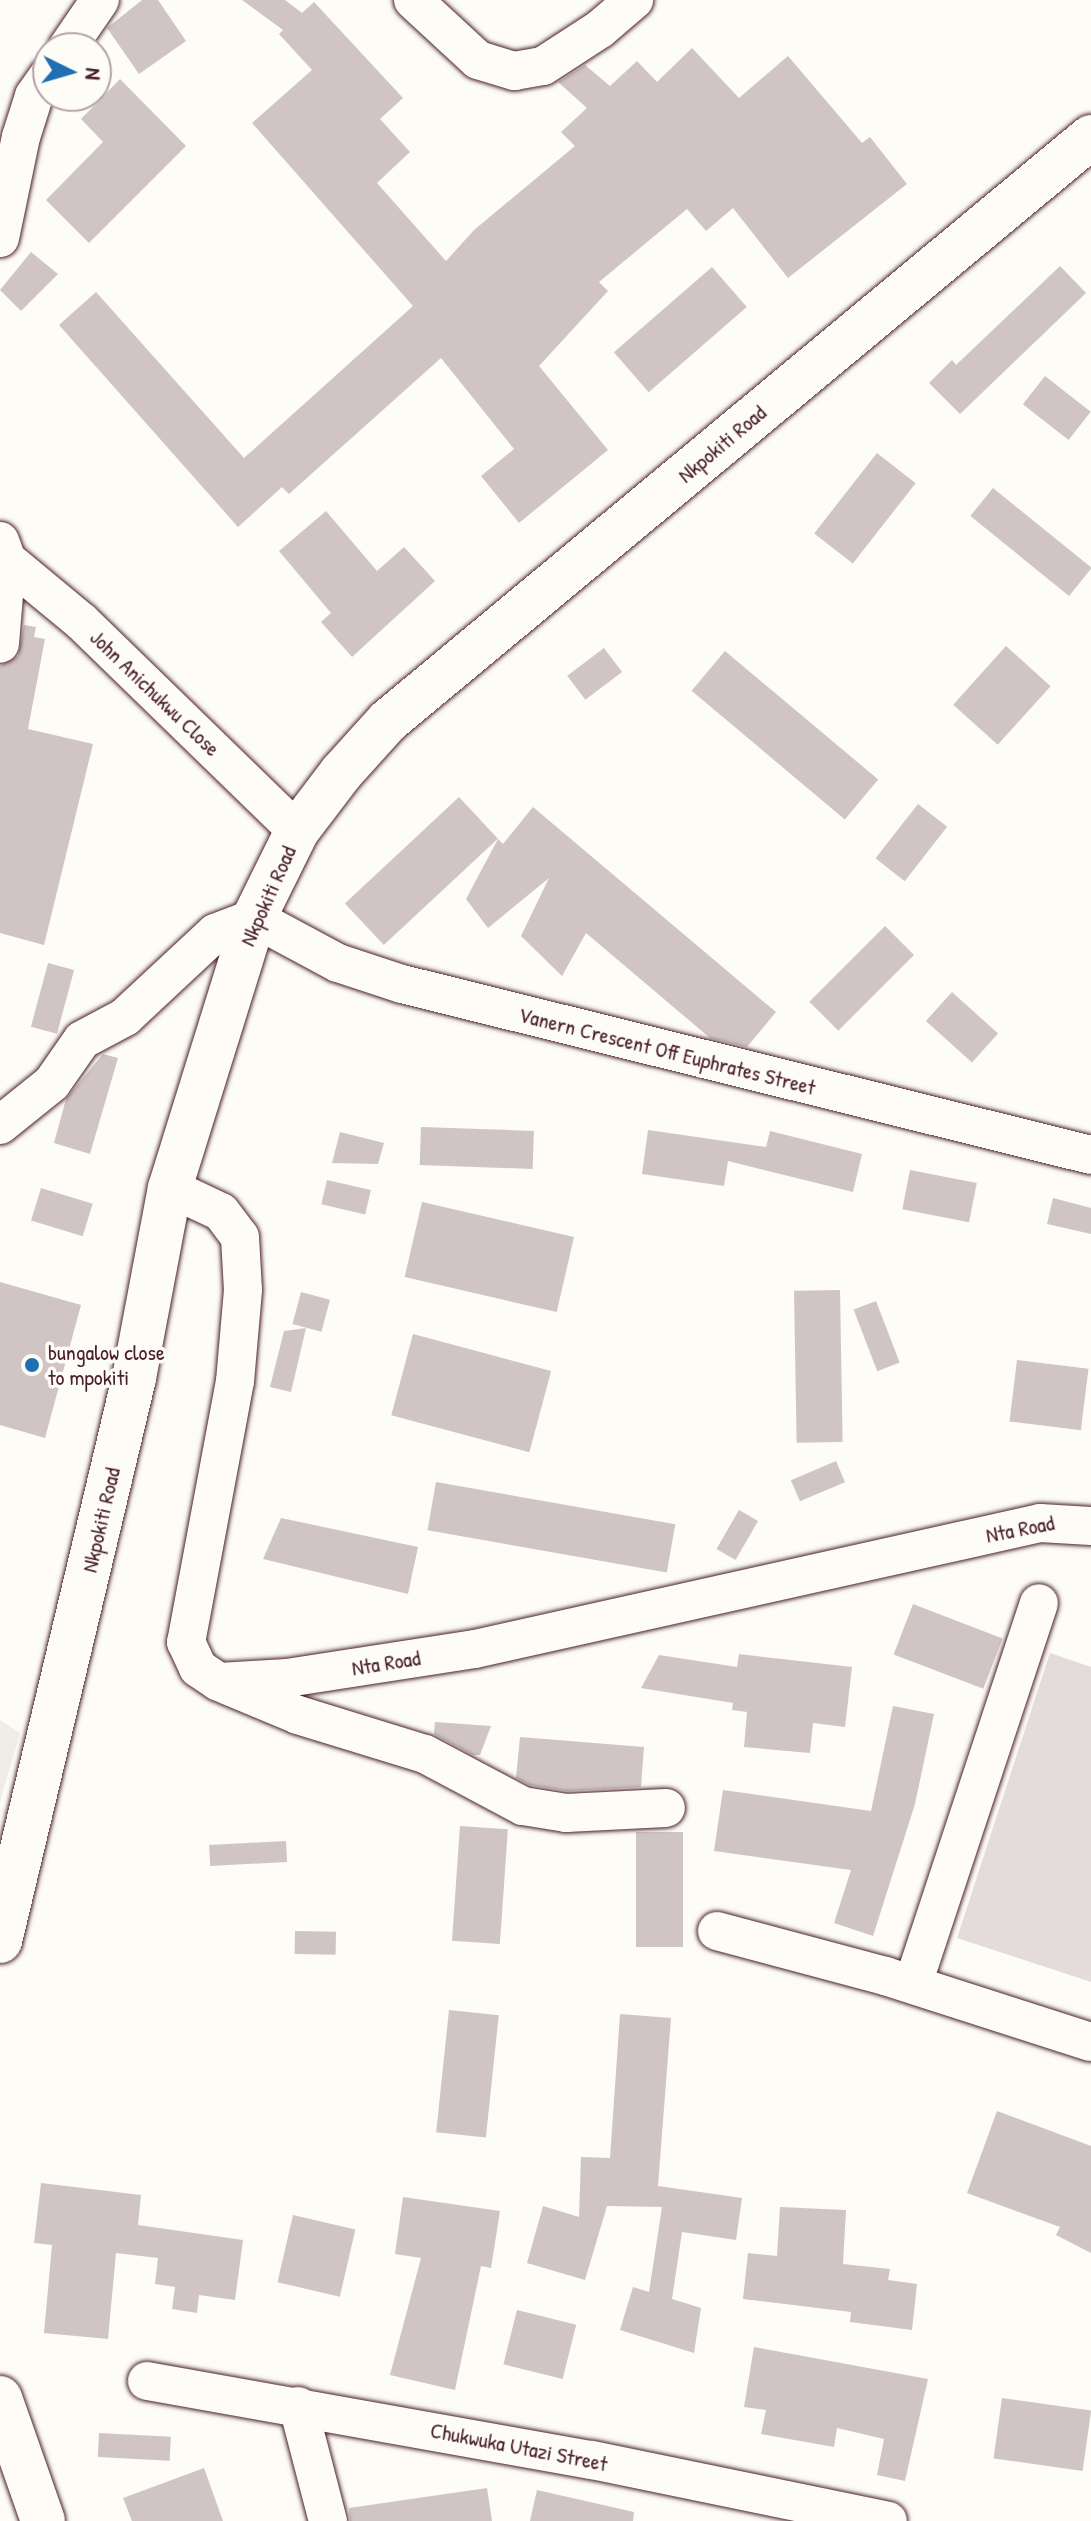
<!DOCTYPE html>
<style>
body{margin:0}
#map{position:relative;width:1091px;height:2521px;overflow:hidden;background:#fdfcf7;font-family:"Patrick Hand",sans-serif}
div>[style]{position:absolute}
.built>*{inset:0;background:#f0ece8}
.green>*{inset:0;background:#e3dcda}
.building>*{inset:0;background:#d0c5c4;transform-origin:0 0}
.roads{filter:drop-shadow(0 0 2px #4a1f2b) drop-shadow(0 0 2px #4a1f2b)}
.minor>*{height:38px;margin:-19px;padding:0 19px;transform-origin:19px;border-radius:19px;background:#fdfcf7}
.major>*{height:44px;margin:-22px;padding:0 22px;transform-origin:22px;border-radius:22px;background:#fdfcf7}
.dots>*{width:22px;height:22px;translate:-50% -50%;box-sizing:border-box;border:4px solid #fdfcf7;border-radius:50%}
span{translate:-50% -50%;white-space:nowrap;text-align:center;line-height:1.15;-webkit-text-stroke:7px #fdfcf7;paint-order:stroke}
.street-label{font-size:22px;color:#4a1f2b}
.poi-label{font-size:22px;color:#4a1f2b}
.left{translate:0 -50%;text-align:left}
.north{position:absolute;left:32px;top:32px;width:80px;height:80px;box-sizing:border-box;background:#fdfcf7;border:2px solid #b5a4a5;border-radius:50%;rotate:95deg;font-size:22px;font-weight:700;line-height:32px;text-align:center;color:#4a1f2b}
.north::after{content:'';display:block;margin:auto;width:28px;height:36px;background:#1f6fb2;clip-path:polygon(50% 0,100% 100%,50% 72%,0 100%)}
</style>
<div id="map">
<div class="built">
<div style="clip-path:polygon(0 1720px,20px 1733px,0 1802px)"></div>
</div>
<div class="green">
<div style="clip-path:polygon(1050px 1653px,1091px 1667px,1091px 1982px,957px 1938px)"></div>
</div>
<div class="building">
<div style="clip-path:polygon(142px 0,158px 0,186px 41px,139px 74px,107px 28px)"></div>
<div style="clip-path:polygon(242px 0,285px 0,302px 13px,314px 2px,403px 98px,380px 119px,410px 152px,377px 183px,446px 261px,474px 230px,575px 146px,561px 132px,587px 108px,558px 82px,585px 65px,610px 86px,637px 61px,657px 82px,692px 48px,739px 98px,788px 56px,862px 143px,870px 137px,907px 184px,788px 278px,733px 208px,706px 231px,687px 209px,599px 282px,608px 291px,539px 366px,608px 450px,519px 523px,481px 476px,514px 449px,441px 358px,289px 494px,282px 487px,238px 527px,59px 325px,96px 292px,244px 458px,413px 306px,252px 123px,312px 70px,279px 34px,283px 30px)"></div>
<div style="clip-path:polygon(120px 79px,186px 146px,89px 243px,46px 200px,103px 142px,81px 119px)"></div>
<div style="clip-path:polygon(31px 252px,58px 274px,21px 311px,0 290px)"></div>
<div style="clip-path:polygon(1060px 266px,1086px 293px,960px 414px,929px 383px,952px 360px,956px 365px)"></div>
<div style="left:712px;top:267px;width:53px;height:130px;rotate:49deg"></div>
<div style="left:1045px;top:376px;width:58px;height:36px;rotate:38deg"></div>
<div style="left:877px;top:453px;width:49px;height:102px;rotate:38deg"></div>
<div style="left:993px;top:488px;width:127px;height:36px;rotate:39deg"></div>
<div style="clip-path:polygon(326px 511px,377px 571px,404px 547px,435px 581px,352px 657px,321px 622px,331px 613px,279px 551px)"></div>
<div style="clip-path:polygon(24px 625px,36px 627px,34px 637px,45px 639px,28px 729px,93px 744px,44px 945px,0 933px,0 666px,18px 656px)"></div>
<div style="left:1006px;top:646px;width:60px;height:79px;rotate:42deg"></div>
<div style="left:604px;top:648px;width:30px;height:46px;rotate:53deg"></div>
<div style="left:725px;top:651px;width:200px;height:52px;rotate:40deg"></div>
<div style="left:459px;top:797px;width:57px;height:156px;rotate:47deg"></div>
<div style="left:918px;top:804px;width:37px;height:69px;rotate:38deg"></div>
<div style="clip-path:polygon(533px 807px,776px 1012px,747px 1047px,710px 1038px,586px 933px,562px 976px,521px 936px,549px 878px,488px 928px,466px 899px,498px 839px,503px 844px)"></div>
<div style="left:885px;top:926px;width:41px;height:107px;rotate:45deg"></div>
<div style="left:48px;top:963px;width:27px;height:66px;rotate:15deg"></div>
<div style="left:952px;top:992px;width:62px;height:39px;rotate:42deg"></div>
<div style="clip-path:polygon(103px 1054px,118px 1058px,90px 1154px,54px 1143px,66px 1099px)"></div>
<div style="left:421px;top:1127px;width:113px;height:38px;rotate:2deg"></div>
<div style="clip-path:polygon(648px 1130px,766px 1147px,770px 1131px,862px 1154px,853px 1192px,728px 1161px,724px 1186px,642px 1174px)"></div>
<div style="clip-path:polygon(340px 1132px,384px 1143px,378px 1164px,332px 1163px)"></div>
<div style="left:910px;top:1170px;width:68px;height:40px;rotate:11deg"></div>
<div style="left:327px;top:1180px;width:45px;height:25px;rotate:13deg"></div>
<div style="left:41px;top:1188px;width:54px;height:34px;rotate:17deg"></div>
<div style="clip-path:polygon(1053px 1198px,1091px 1208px,1091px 1234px,1047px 1224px)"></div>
<div style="left:422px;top:1202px;width:156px;height:77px;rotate:13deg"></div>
<div style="clip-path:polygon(0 1282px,81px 1305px,45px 1438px,0 1425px)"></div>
<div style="left:840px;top:1290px;width:152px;height:46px;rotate:89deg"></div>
<div style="left:301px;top:1292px;width:30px;height:33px;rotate:15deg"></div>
<div style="left:876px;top:1301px;width:66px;height:24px;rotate:69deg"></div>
<div style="clip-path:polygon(306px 1328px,291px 1392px,270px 1387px,284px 1331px)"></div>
<div style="left:413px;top:1334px;width:143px;height:84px;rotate:15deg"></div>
<div style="left:1017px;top:1360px;width:72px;height:62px;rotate:7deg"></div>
<div style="left:836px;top:1461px;width:23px;height:49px;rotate:67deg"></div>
<div style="left:436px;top:1482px;width:243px;height:49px;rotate:10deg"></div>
<div style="left:739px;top:1510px;width:22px;height:45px;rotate:30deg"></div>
<div style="clip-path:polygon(281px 1518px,418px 1547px,408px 1594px,263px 1559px)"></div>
<div style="left:913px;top:1604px;width:96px;height:54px;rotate:21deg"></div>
<div style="clip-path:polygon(739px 1654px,852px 1667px,845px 1727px,813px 1723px,810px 1753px,744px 1747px,747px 1712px,732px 1710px,733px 1703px,641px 1688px,659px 1655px,737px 1667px)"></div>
<div style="clip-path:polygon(893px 1706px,934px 1714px,915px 1804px,873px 1936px,834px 1923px,851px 1870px,714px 1851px,723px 1790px,871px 1811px)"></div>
<div style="clip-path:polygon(435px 1722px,491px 1726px,480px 1755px,473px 1755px,434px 1734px)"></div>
<div style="clip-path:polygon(520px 1737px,644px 1747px,641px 1787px,567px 1791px,530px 1785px,516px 1778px)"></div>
<div style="left:460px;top:1826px;width:48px;height:115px;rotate:4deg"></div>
<div style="left:636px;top:1832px;width:47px;height:115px"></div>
<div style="left:286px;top:1841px;width:21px;height:77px;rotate:87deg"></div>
<div style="left:295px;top:1931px;width:41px;height:23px;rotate:1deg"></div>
<div style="left:449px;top:2010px;width:50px;height:123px;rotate:6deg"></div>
<div style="clip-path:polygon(620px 2014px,671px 2018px,658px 2186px,742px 2198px,736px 2240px,682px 2232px,672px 2299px,701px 2308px,694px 2353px,620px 2330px,633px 2287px,649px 2292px,662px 2207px,607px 2206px,585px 2280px,527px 2263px,543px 2206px,579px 2217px,581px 2157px,610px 2158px)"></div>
<div style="clip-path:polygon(997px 2111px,1091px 2146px,1091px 2253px,1056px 2235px,1060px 2227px,967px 2193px)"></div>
<div style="clip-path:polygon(41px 2183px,141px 2195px,138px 2225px,243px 2240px,235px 2300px,199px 2295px,197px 2313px,172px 2309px,175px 2287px,155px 2284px,158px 2258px,116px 2253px,108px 2339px,44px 2333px,52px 2245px,34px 2243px)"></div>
<div style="clip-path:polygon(403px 2197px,500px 2211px,491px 2268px,481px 2266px,455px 2390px,390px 2375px,421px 2258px,395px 2254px)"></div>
<div style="clip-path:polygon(780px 2207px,846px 2210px,843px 2264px,890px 2269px,888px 2280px,917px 2284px,912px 2330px,850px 2322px,851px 2312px,743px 2299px,748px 2253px,777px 2256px)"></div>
<div style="left:293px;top:2215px;width:64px;height:69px;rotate:13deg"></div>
<div style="left:517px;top:2310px;width:61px;height:56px;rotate:14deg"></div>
<div style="clip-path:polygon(754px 2347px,928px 2379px,905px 2481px,877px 2475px,884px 2439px,837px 2428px,834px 2447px,761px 2434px,766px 2410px,744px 2407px)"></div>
<div style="left:1002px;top:2398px;width:90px;height:61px;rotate:8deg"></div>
<div style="left:99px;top:2433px;width:72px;height:24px;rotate:3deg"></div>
<div style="clip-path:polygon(204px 2468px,223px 2521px,132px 2521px,123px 2498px)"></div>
<div style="clip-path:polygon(487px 2488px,492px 2521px,350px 2521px,349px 2508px)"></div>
<div style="clip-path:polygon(537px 2490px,634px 2512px,633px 2521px,530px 2521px)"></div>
</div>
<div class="roads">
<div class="minor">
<div style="left:413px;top:0;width:88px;rotate:42.7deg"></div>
<div style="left:478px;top:60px;width:38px;rotate:17deg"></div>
<div style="left:514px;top:71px;width:29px;rotate:-10deg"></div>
<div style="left:543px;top:66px;width:68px;rotate:-33deg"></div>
<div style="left:600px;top:29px;width:45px;rotate:-40.5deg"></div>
<div style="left:67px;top:48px;width:58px;rotate:-55.5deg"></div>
<div style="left:0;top:238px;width:103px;rotate:-78.3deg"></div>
<div style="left:21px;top:137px;width:43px;rotate:-72.4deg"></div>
<div style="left:34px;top:96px;width:24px;rotate:-55deg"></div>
<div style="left:0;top:541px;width:20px;rotate:70deg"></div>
<div style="left:7px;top:560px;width:84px;rotate:94.8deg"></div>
<div style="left:7px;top:560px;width:97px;rotate:39.6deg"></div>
<div style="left:82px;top:622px;width:300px;rotate:44.2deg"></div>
<div style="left:0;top:1125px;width:67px;rotate:-38.9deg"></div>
<div style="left:52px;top:1083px;width:52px;rotate:-55.1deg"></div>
<div style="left:82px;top:1040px;width:49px;rotate:-28.1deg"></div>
<div style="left:125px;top:1017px;width:123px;rotate:-43deg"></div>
<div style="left:215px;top:933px;width:42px;rotate:-21deg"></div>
<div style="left:254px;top:918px;width:95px;rotate:28.2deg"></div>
<div style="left:338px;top:963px;width:67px;rotate:18.2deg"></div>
<div style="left:402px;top:984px;width:710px;rotate:13.94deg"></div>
<div style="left:170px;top:1188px;width:56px;rotate:25.2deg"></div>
<div style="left:221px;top:1212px;width:31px;rotate:53deg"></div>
<div style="left:240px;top:1237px;width:53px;rotate:86.8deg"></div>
<div style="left:243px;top:1290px;width:91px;rotate:95deg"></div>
<div style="left:235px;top:1381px;width:266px;rotate:100.6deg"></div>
<div style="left:186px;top:1642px;width:29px;rotate:65deg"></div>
<div style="left:198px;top:1668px;width:25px;rotate:34deg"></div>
<div style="left:219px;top:1682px;width:68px;rotate:-3.4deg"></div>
<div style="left:287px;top:1678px;width:190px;rotate:-8.8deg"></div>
<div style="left:475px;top:1649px;width:579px;rotate:-12.57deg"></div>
<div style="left:1040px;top:1523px;width:51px;rotate:3.4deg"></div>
<div style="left:226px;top:1685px;width:78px;rotate:22.6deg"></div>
<div style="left:298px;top:1715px;width:133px;rotate:17.1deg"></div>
<div style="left:425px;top:1754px;width:111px;rotate:28deg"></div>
<div style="left:523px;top:1806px;width:44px;rotate:9.2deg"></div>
<div style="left:566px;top:1813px;width:100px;rotate:-2.9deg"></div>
<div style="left:717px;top:1931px;width:174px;rotate:15deg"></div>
<div style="left:885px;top:1976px;width:216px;rotate:17.8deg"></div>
<div style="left:913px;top:1984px;width:401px;rotate:-71.7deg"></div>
<div style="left:147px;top:2381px;width:452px;rotate:10.1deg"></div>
<div style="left:592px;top:2460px;width:302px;rotate:11.6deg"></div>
<div style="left:298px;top:2406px;width:119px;rotate:75.4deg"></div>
</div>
<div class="major">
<div style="left:0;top:1941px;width:579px;rotate:-76.61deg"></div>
<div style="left:134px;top:1378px;width:193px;rotate:-79.3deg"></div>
<div style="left:170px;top:1188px;width:283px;rotate:-72.7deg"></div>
<div style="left:254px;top:918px;width:97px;rotate:-63.7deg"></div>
<div style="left:297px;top:831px;width:73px;rotate:-52.8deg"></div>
<div style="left:341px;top:773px;width:70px;rotate:-47.9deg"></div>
<div style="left:388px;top:721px;width:914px;rotate:-39.72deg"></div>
<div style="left:0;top:2398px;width:130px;rotate:70.7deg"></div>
</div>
</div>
<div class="dots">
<div style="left:32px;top:1365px;background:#1f6fb2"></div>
</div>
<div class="street-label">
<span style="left:722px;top:444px;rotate:-40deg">Nkpokiti Road</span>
<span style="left:155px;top:693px;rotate:44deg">John Anichukwu Close</span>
<span style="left:268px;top:896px;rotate:-66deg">Nkpokiti Road</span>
<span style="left:667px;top:1051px;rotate:14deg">Vanern Crescent Off Euphrates Street</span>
<span style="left:101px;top:1520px;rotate:-77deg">Nkpokiti Road</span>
<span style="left:1020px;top:1529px;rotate:-11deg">Nta Road</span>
<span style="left:386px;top:1663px;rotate:-9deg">Nta Road</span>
<span style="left:519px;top:2447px;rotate:11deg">Chukwuka Utazi Street</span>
</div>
<div class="poi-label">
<span class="left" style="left:48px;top:1365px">bungalow close<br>to mpokiti</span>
</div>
<div class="north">N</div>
</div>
